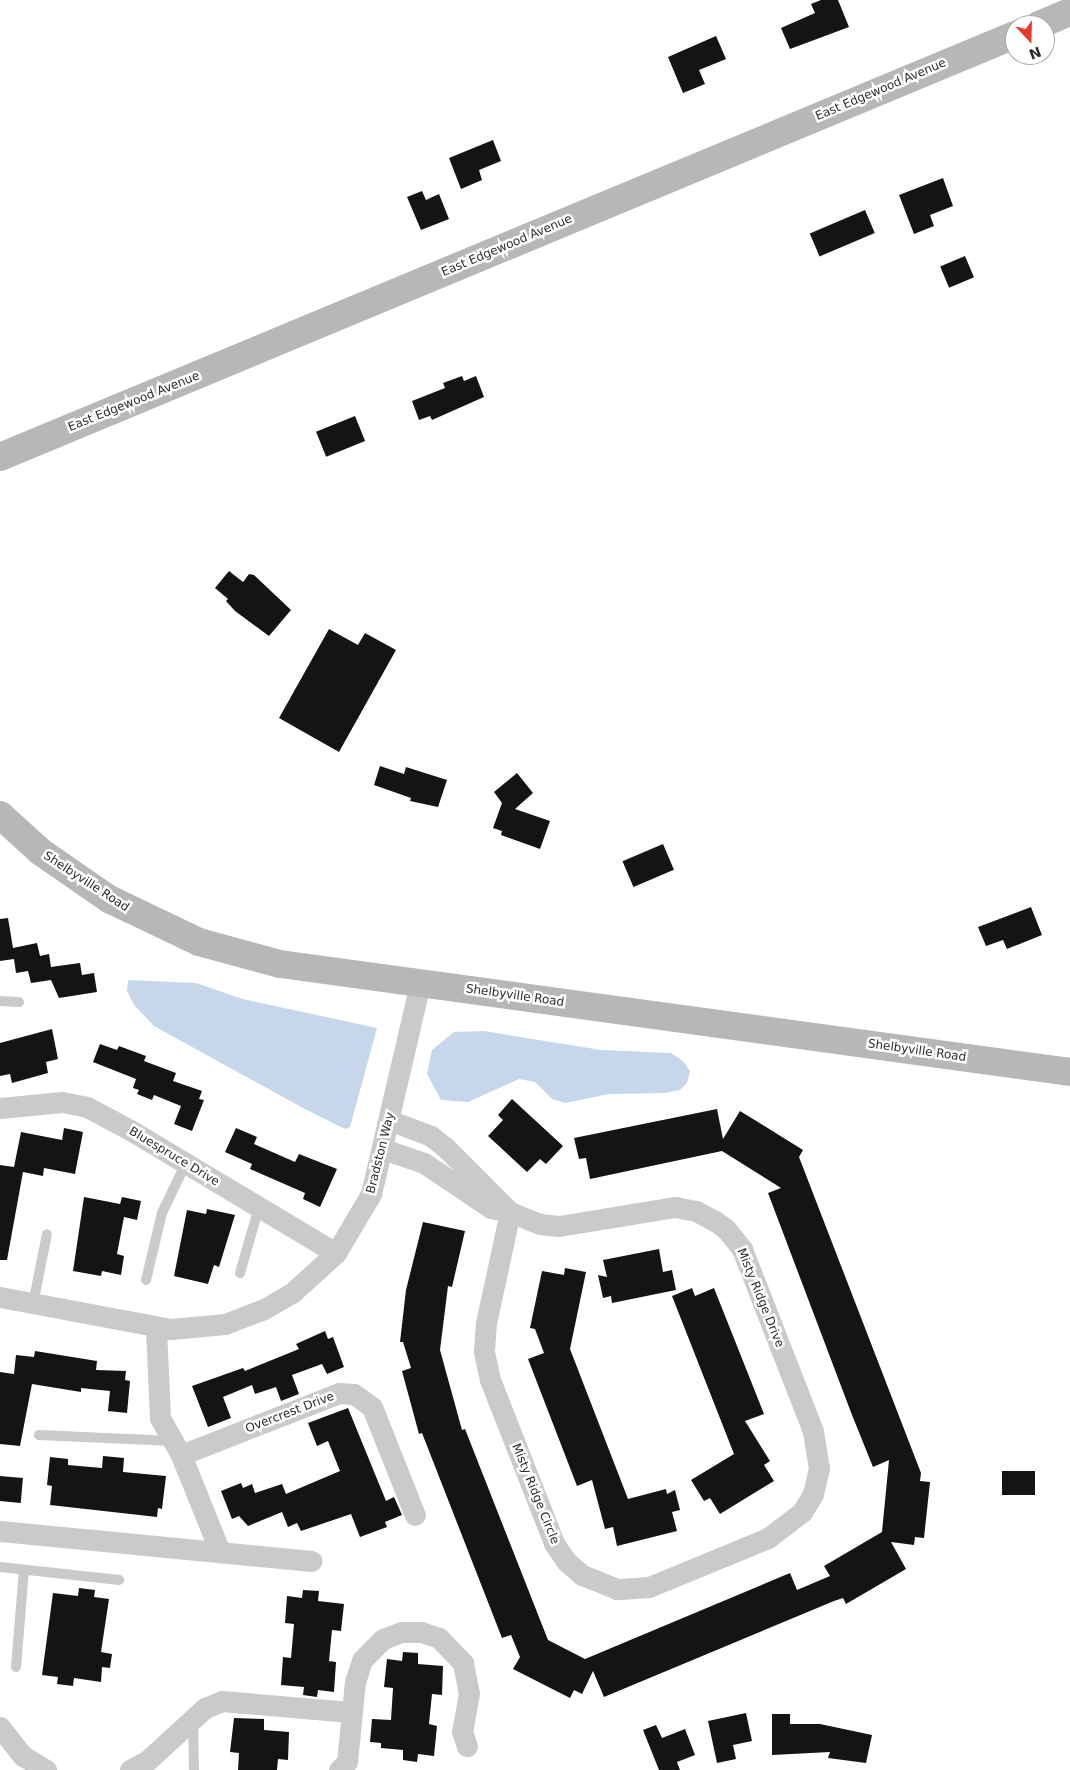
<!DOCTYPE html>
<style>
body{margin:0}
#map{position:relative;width:1070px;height:1770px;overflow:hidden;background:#fff;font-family:"DejaVu Sans",sans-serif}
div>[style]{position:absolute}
.water>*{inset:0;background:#c6d7eb}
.building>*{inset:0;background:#141414;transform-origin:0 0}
.lane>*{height:10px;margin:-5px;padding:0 5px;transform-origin:5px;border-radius:5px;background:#cacaca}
.street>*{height:21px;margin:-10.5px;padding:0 10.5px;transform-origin:10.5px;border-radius:10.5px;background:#cacaca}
.secondary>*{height:28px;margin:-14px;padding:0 14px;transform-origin:14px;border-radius:14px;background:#b7b7b7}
span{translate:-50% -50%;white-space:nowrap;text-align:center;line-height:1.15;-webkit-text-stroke:5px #fff;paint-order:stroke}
.street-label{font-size:12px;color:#2d2d2d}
.north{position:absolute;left:1005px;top:15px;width:50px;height:50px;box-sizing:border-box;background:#fff;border:1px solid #ababab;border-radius:50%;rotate:159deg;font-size:14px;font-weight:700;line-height:20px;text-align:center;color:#2d2d2d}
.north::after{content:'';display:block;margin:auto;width:18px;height:22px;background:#e53a2e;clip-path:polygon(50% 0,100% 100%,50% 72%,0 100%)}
</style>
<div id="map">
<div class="water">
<div style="clip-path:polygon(128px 980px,196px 983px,243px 999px,377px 1028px,350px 1127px,345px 1129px,303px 1108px,154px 1026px,134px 1005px,127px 991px)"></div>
<div style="clip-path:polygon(484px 1031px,601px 1050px,671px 1053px,683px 1061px,690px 1071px,687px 1083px,680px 1090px,665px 1093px,609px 1094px,565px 1103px,552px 1099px,535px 1082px,519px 1079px,468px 1102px,441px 1100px,427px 1074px,432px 1050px,454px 1032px)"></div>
</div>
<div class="building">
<div style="clip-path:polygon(821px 0,838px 0,849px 27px,790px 49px,781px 28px,815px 13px,811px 4px)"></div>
<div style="clip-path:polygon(716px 36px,726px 59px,699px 70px,705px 84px,683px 93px,668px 57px)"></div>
<div style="clip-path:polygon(493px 140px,501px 161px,479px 170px,482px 180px,461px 189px,449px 158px)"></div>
<div style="clip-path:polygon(943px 178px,953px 206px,930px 215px,934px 226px,914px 234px,899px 195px)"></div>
<div style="clip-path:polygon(422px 191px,426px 200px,439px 194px,449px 219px,421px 230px,407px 197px)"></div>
<div style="left:865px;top:210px;width:25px;height:60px;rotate:67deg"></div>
<div style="left:965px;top:256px;width:23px;height:27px;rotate:67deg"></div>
<div style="clip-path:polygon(462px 376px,464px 381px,476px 376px,484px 397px,432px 420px,430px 416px,419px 420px,412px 401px,445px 388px,443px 383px)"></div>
<div style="left:355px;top:416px;width:27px;height:42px;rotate:68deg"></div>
<div style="clip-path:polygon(229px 571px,243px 582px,249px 574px,254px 575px,291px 610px,269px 636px,235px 611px,226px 601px,228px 599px,215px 588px)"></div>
<div style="clip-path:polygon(329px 629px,358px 645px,365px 633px,396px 650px,339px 752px,279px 718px)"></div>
<div style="clip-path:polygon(380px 766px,404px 774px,406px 767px,447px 780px,438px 807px,410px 801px,411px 798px,374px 785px)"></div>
<div style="clip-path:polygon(517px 773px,533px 793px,515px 809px,550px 821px,540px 849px,501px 835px,502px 831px,493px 828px,502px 803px,494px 792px)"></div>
<div style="left:663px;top:844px;width:28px;height:44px;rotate:67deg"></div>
<div style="clip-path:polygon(1031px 907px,1042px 935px,1007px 949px,1003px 940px,986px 946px,978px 927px)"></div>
<div style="clip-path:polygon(8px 918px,13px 948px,37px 943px,40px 956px,49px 954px,51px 967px,80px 963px,82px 975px,94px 973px,97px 992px,59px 998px,51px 980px,31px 983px,28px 971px,16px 973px,14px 959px,0 961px,0 919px)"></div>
<div style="clip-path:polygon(52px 1029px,58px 1059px,46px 1062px,48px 1073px,12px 1083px,10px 1074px,0 1076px,0 1043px)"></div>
<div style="clip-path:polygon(100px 1044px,117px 1050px,119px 1046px,146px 1056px,144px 1061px,176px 1073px,173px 1081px,202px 1091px,199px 1099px,204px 1100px,192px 1131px,174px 1124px,181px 1106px,154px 1095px,152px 1100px,137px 1094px,139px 1090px,133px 1088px,136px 1079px,93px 1062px)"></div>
<div style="clip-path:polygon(512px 1099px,563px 1146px,546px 1164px,540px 1159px,527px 1172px,488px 1136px,503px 1120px,498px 1115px)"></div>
<div style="clip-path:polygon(717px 1109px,723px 1139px,740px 1111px,803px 1150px,799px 1157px,921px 1473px,920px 1481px,930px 1482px,924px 1538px,915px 1537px,914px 1545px,891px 1542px,906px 1569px,846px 1604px,843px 1598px,834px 1601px,604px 1697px,593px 1671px,582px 1694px,574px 1690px,570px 1698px,513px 1669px,520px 1657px,511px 1635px,502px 1638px,422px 1433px,419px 1434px,402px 1371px,411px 1368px,403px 1342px,400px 1342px,406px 1290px,423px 1222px,465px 1231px,452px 1287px,448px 1286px,440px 1350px,462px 1430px,465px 1429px,548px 1640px,585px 1659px,790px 1573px,797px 1590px,830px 1576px,824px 1566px,882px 1532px,889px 1460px,873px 1467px,852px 1415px,768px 1193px,781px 1188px,722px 1151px,590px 1179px,586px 1158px,579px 1159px,574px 1138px)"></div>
<div style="clip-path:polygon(64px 1128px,83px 1132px,75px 1174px,44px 1168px,43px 1176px,23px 1172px,7px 1260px,0 1260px,0 1165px,14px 1167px,21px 1132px,62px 1140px)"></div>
<div style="clip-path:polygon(236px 1128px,257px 1137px,254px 1144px,295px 1162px,299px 1154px,337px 1169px,320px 1207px,303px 1199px,305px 1193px,250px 1169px,252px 1164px,225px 1152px)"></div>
<div style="clip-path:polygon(84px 1197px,120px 1204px,122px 1197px,141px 1201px,137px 1220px,124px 1217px,117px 1254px,124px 1256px,121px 1275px,102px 1271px,101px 1276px,73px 1271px)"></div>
<div style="clip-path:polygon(207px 1209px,235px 1215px,219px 1267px,214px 1265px,208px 1284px,174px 1276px,187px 1210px,206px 1214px)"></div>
<div style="clip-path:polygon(659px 1249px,663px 1272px,672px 1270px,676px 1290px,612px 1303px,611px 1296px,603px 1298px,598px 1275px,607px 1277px,603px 1260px)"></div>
<div style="clip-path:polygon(565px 1268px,586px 1272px,570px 1349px,628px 1499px,666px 1489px,667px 1494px,675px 1490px,680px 1510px,672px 1512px,677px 1531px,617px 1546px,613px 1527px,605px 1529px,592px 1480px,577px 1486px,528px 1359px,544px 1353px,535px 1329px,530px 1328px,542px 1271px,564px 1275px)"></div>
<div style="clip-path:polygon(692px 1288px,695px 1296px,714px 1288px,764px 1414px,745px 1421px,770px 1461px,764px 1465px,774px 1481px,720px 1514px,710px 1498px,704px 1501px,691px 1480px,734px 1454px,672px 1296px)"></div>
<div style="clip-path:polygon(325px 1331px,328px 1339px,333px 1337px,344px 1367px,327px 1374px,322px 1364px,292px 1375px,299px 1394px,281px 1401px,276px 1387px,255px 1394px,252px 1385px,223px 1397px,231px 1418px,208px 1427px,192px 1386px,243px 1368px,245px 1371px,299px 1349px,296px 1344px)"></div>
<div style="clip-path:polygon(35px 1351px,97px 1361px,96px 1370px,126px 1371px,125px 1380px,130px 1381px,127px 1413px,108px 1411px,110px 1391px,81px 1388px,81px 1392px,32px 1384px,20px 1446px,0 1444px,0 1372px,14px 1374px,16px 1355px,34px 1357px)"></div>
<div style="clip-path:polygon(348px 1408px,386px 1501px,394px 1497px,402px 1515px,385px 1522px,387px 1527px,360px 1537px,351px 1514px,301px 1531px,297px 1523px,288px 1527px,282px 1512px,248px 1526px,239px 1516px,232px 1519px,221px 1491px,241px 1483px,243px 1488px,252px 1484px,255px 1493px,282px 1484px,286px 1494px,340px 1471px,328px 1441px,317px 1446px,308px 1423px)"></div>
<div style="clip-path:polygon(103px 1456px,124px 1458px,123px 1472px,166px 1476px,162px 1509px,158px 1508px,157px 1517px,50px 1505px,52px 1486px,47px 1485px,50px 1457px,68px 1459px,68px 1465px,102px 1468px)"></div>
<div style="left:1002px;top:1471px;width:33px;height:24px"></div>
<div style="left:0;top:1476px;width:23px;height:25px;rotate:5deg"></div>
<div style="clip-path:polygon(79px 1588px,95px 1590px,94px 1597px,109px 1599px,101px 1652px,112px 1654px,110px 1668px,102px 1667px,101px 1682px,74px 1678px,73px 1686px,57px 1684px,58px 1677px,42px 1675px,53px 1593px,78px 1596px)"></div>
<div style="clip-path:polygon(303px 1590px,319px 1591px,318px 1601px,344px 1604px,341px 1631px,332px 1630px,329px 1661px,336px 1662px,334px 1692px,318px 1690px,317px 1697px,303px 1695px,304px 1687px,281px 1685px,283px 1657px,291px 1658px,294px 1624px,285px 1623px,287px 1596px,302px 1598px)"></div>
<div style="clip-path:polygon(403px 1652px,418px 1653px,418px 1664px,443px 1666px,442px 1695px,432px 1694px,429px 1724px,437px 1726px,434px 1756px,418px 1754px,417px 1762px,403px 1760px,403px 1750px,381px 1748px,381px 1743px,370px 1742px,372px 1719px,391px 1720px,393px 1688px,384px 1687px,387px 1659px,402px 1661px)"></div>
<div style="clip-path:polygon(746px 1713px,752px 1741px,733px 1745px,736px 1759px,717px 1763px,708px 1721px)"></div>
<div style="clip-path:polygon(772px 1714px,790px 1714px,790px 1724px,820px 1724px,872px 1735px,866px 1763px,828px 1758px,830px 1752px,772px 1755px)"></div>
<div style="clip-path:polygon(234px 1718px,264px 1719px,264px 1730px,289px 1732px,288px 1760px,278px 1759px,277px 1770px,238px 1770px,239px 1753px,230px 1752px)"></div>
<div style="clip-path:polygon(656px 1725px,662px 1738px,685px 1729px,695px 1755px,677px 1762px,680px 1770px,659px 1770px,643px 1730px)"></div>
</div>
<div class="lane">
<div style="left:0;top:1001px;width:19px;rotate:3deg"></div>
<div style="left:240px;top:1273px;width:69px;rotate:-73.9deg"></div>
<div style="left:146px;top:1280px;width:69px;rotate:-76.6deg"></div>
<div style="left:162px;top:1213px;width:53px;rotate:-64.4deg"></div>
<div style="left:33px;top:1304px;width:71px;rotate:-78.7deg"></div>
<div style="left:39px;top:1435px;width:134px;rotate:2.6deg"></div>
<div style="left:0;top:1567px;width:120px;rotate:6.2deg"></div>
<div style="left:16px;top:1667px;width:97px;rotate:-85.3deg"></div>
<div style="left:193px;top:1722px;width:48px;rotate:88.8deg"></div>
</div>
<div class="street">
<div style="left:0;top:1108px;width:62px;rotate:-5.5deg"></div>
<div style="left:62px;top:1102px;width:25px;rotate:11deg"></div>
<div style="left:87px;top:1107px;width:51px;rotate:28.1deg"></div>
<div style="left:132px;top:1131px;width:238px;rotate:30.9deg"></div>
<div style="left:383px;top:1149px;width:43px;rotate:18.9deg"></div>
<div style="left:424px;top:1163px;width:81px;rotate:33.9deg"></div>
<div style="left:491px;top:1208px;width:19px;rotate:12deg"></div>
<div style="left:510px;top:1212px;width:92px;rotate:-135deg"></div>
<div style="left:445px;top:1147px;width:18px;rotate:-142deg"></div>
<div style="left:431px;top:1136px;width:45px;rotate:-159.1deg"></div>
<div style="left:675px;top:1207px;width:21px;rotate:11deg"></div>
<div style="left:696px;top:1211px;width:21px;rotate:28deg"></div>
<div style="left:715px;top:1221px;width:14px;rotate:36deg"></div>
<div style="left:726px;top:1229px;width:26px;rotate:51deg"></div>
<div style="left:742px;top:1249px;width:195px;rotate:68.7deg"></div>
<div style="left:813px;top:1431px;width:37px;rotate:81deg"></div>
<div style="left:819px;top:1468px;width:27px;rotate:103deg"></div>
<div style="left:813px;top:1494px;width:21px;rotate:121deg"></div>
<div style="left:802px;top:1512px;width:43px;rotate:142.6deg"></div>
<div style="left:768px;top:1538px;width:129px;rotate:157.6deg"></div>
<div style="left:649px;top:1587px;width:32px;rotate:176deg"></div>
<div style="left:617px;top:1589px;width:38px;rotate:-158deg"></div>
<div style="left:582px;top:1575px;width:21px;rotate:-139deg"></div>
<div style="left:566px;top:1561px;width:22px;rotate:-124deg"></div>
<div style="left:554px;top:1543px;width:175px;rotate:-111.4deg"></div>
<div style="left:490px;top:1380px;width:30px;rotate:-102deg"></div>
<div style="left:484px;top:1351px;width:28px;rotate:-86deg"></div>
<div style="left:486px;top:1323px;width:114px;rotate:-77.8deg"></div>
<div style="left:510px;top:1212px;width:32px;rotate:22deg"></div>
<div style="left:540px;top:1224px;width:19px;rotate:6deg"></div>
<div style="left:559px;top:1226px;width:118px;rotate:-9.3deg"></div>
<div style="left:0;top:1297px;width:174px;rotate:10.6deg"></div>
<div style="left:171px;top:1329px;width:54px;rotate:-5.3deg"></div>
<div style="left:225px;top:1324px;width:42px;rotate:-21deg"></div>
<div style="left:264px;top:1309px;width:34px;rotate:-30deg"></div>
<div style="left:293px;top:1292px;width:58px;rotate:-42.2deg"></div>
<div style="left:336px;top:1253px;width:69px;rotate:-59.3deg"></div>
<div style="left:371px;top:1194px;width:217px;rotate:-76.9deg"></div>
<div style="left:156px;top:1329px;width:89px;rotate:87.4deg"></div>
<div style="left:160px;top:1418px;width:43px;rotate:60.4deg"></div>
<div style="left:181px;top:1455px;width:105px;rotate:68.1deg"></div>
<div style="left:181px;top:1455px;width:170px;rotate:-21.4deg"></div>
<div style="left:339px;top:1393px;width:15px;rotate:4deg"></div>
<div style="left:354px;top:1394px;width:22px;rotate:36deg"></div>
<div style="left:372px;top:1407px;width:116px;rotate:68.3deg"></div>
<div style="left:0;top:1531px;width:313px;rotate:5.5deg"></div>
<div style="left:0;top:1727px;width:37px;rotate:52deg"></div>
<div style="left:23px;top:1756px;width:27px;rotate:31deg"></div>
<div style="left:130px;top:1770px;width:21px;rotate:-29deg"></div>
<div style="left:148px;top:1760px;width:77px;rotate:-42.4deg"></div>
<div style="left:205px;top:1708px;width:18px;rotate:-22deg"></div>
<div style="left:222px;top:1701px;width:129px;rotate:4.9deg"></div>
<div style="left:339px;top:1770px;width:11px;rotate:-45deg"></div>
<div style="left:347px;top:1762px;width:80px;rotate:-84.3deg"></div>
<div style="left:355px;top:1682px;width:23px;rotate:-72deg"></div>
<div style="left:362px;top:1660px;width:30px;rotate:-45deg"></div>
<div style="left:383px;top:1639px;width:19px;rotate:-21deg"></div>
<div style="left:401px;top:1632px;width:20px"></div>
<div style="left:421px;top:1632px;width:19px;rotate:18deg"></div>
<div style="left:439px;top:1638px;width:35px;rotate:46deg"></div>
<div style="left:463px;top:1663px;width:31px;rotate:79deg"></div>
<div style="left:469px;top:1693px;width:39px;rotate:100deg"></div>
<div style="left:462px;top:1731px;width:16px;rotate:72deg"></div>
</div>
<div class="secondary">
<div style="left:1039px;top:25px;width:34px;rotate:-23deg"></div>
<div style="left:0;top:457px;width:1099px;rotate:-22.58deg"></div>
<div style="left:0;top:815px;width:55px;rotate:42.1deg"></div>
<div style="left:41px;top:852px;width:83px;rotate:34.7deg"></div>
<div style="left:109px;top:899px;width:100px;rotate:25.5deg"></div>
<div style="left:199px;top:942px;width:84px;rotate:15.2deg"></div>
<div style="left:280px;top:964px;width:797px;rotate:7.78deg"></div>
</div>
<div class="street-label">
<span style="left:881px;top:90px;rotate:-23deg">East Edgewood Avenue</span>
<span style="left:507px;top:246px;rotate:-23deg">East Edgewood Avenue</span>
<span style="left:134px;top:402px;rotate:-22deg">East Edgewood Avenue</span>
<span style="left:86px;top:882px;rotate:33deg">Shelbyville Road</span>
<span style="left:515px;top:996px;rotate:8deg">Shelbyville Road</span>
<span style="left:917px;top:1051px;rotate:8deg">Shelbyville Road</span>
<span style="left:381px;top:1153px;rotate:-76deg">Bradston Way</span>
<span style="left:174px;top:1157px;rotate:31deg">Bluespruce Drive</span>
<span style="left:760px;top:1298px;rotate:68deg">Misty Ridge Drive</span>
<span style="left:290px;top:1413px;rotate:-21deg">Overcrest Drive</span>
<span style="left:535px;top:1494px;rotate:68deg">Misty Ridge Circle</span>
</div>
<div class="north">N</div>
</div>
